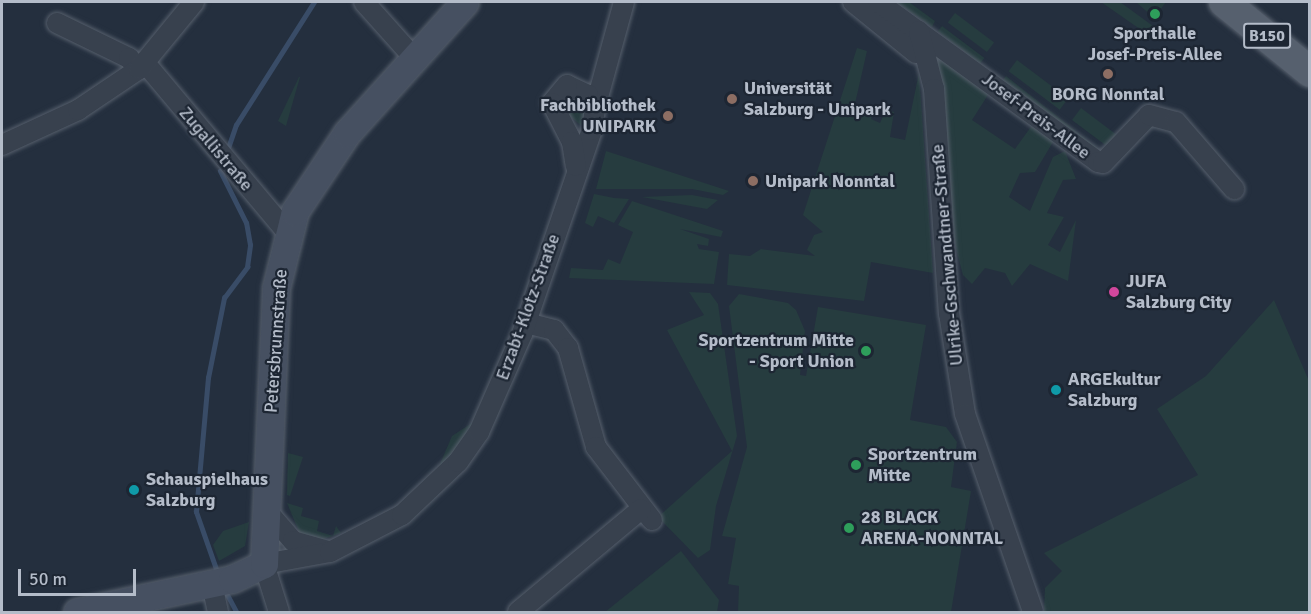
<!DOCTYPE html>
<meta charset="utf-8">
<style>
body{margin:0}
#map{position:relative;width:1311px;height:614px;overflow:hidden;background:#242f3e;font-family:Signika,sans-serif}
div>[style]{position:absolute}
.green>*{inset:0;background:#263c3f;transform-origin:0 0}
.stream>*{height:4.5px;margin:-2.25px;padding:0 2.25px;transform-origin:2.25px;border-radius:2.25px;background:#394c67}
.roads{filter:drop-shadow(0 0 2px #565f6c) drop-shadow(0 0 2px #565f6c)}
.street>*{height:20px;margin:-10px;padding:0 10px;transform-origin:10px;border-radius:10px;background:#38414e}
.secondary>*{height:27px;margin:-13.5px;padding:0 13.5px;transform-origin:13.5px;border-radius:13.5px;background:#465061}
.primary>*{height:30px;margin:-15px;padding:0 15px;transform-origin:15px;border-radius:15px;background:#56606e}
.dots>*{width:16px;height:16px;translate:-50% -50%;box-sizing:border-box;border:3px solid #1d2633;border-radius:50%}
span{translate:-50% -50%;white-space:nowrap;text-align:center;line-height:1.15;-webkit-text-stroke:4.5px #1d2633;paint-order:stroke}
.shield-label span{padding:2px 4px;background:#1d2633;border:2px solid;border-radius:4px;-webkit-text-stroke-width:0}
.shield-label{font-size:16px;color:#b4bcc9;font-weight:700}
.poi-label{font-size:18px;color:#b4bcc9;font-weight:700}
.left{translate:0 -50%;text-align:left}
.right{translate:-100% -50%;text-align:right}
.street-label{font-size:18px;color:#b4bcc9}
.frame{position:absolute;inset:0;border:3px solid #b4bcc9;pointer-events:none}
.scale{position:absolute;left:18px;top:569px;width:118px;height:27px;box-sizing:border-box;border:3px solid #b4bcc9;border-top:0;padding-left:8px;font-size:18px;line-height:21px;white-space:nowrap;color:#b4bcc9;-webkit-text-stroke:4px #1d2633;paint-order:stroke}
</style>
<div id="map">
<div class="green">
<div style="clip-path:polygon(896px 2px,909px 2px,935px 21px,932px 27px)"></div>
<div style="clip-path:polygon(1101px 2px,1120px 2px,1153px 26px,1147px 34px)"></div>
<div style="clip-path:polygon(1136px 2px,1166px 2px,1154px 18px)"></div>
<div style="left:955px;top:13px;width:49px;height:12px;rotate:37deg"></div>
<div style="left:942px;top:26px;width:53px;height:7px;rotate:37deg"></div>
<div style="clip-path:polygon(857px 48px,867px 51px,854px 108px,870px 112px,875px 107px,871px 119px,880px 123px,886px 110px,894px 112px,890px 137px,905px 140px,919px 73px,933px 273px,871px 262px,864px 301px,727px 285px,729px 254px,750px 256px,761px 249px,815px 256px,807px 250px,814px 235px,823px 232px,803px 215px)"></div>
<div style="clip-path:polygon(932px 54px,993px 87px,972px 120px,1015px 149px,1033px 124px,1056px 137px,1035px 172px,1020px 173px,1009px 197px,1030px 211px,1053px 157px,1065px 151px,1076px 179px,1063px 180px,1047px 213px,1064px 217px,1048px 245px,1060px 252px,1076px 220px,1068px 281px,1030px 264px,1012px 286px,1005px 273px,985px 268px,972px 284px,963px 275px,951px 229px)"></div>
<div style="left:1017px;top:60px;width:64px;height:14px;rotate:37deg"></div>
<div style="clip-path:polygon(1006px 76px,1105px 154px,1102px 158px,1002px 81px)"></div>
<div style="clip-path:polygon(299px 77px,300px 77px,286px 126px,278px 121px)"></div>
<div style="clip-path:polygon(571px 98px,586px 114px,582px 126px,564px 112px)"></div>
<div style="left:1081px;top:108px;width:50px;height:15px;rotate:37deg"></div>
<div style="clip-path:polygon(606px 151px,729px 191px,723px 195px,692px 189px,596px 189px)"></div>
<div style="clip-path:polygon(594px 194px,614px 198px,629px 199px,614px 223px,598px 216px,593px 227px,585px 223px)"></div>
<div style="clip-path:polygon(692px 195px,718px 200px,707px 209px,642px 197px)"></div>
<div style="clip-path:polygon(632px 201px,723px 231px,721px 237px,680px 229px,709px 239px,708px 246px,697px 244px,699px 249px,719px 252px,714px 284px,569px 278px,571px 268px,603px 270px,608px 259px,620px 264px,633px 232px,618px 225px)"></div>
<div style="clip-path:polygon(689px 292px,710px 293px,718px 304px,737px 436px,716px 506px,710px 550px,698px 558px,658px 517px,732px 451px,667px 330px,704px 315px)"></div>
<div style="clip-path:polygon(739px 294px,788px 303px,796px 310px,805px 331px,800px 375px,806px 376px,818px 307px,926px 325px,910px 420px,946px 427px,957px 442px,951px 487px,971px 491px,951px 612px,738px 612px,739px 586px,728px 584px,736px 538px,722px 536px,747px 447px,729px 306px)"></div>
<div style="clip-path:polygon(1274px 300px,1309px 381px,1309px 612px,1044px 612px,1045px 588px,1062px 571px,1044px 553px,1198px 475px,1157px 409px,1206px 376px)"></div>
<div style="clip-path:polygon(475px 421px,451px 456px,437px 471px,452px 436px)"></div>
<div style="clip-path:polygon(288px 453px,303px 457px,290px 496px,287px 495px)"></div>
<div style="clip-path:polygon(287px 503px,303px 508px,301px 516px,319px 521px,317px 531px,333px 536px,336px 526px,341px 533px,321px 540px,300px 534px)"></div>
<div style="clip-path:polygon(249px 522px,245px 546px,219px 561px,213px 545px,223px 531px)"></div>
<div style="clip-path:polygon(681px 551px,719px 600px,717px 612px,605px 612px)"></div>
</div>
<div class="stream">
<div style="left:228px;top:148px;width:24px;rotate:-71deg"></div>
<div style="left:236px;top:125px;width:146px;rotate:-57.6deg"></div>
<div style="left:217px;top:572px;width:64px;rotate:-109.3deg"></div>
<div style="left:196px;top:512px;width:135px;rotate:-84.9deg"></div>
<div style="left:208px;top:378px;width:82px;rotate:-78.7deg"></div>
<div style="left:224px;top:298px;width:39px;rotate:-53deg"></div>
<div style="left:247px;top:267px;width:22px;rotate:-82deg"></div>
<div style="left:250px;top:245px;width:22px;rotate:-100deg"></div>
<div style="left:246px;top:223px;width:58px;rotate:-116.6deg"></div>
<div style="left:224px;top:588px;width:27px;rotate:62deg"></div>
</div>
<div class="roads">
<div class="street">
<div style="left:364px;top:2px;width:76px;rotate:48.2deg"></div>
<div style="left:853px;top:2px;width:81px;rotate:39deg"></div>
<div style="left:878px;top:2px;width:272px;rotate:36deg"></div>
<div style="left:1098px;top:162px;width:5px;rotate:11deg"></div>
<div style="left:1103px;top:163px;width:66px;rotate:-46.2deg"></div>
<div style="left:1149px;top:115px;width:28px;rotate:15deg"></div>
<div style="left:1176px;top:122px;width:89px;rotate:49.1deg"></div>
<div style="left:57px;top:23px;width:80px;rotate:25.9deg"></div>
<div style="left:129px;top:58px;width:15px;rotate:48deg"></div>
<div style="left:919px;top:31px;width:60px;rotate:75.5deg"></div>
<div style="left:934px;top:89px;width:225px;rotate:86.2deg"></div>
<div style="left:949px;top:313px;width:102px;rotate:81deg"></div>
<div style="left:965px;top:414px;width:209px;rotate:71deg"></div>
<div style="left:146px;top:64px;width:221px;rotate:50deg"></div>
<div style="left:595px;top:108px;width:110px;rotate:-74.7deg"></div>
<div style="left:2px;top:145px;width:84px;rotate:-24.7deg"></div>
<div style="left:78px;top:110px;width:73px;rotate:-33.9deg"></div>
<div style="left:139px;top:69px;width:87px;rotate:-50.6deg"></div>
<div style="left:526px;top:323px;width:29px;rotate:14deg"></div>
<div style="left:554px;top:330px;width:23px;rotate:52deg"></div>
<div style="left:568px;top:348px;width:103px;rotate:74.2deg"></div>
<div style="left:596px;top:447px;width:92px;rotate:52.5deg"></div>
<div style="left:267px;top:511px;width:40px;rotate:49deg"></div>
<div style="left:293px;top:541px;width:35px;rotate:16deg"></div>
<div style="left:212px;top:584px;width:29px;rotate:78deg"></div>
<div style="left:279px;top:612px;width:50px;rotate:-107.4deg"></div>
<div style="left:264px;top:564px;width:67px;rotate:-10.3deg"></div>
<div style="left:330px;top:552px;width:81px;rotate:-27.2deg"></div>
<div style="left:402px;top:515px;width:77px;rotate:-43.4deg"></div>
<div style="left:458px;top:462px;width:37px;rotate:-55deg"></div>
<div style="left:479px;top:432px;width:107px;rotate:-66.3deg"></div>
<div style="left:522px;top:334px;width:216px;rotate:-71.1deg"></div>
<div style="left:592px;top:130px;width:22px;rotate:-82deg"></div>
<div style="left:595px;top:108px;width:15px;rotate:-118deg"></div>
<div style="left:588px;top:95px;width:23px;rotate:-155deg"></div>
<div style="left:567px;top:85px;width:23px;rotate:130deg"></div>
<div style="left:552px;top:103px;width:44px;rotate:62.9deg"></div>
<div style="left:572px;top:142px;width:24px;rotate:81deg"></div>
<div style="left:518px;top:612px;width:160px;rotate:-39.9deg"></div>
</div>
<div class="secondary">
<div style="left:77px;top:612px;width:158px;rotate:-12deg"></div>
<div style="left:232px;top:579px;width:35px;rotate:-25deg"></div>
<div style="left:264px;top:564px;width:276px;rotate:-87.5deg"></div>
<div style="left:276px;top:288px;width:79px;rotate:-76.1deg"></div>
<div style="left:295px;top:211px;width:94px;rotate:-56.3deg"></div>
<div style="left:347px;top:133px;width:176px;rotate:-48deg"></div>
</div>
<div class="primary">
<div style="left:1224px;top:2px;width:111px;rotate:39.1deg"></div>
</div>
</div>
<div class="dots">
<div style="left:1155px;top:14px;background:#2e9e5b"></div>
<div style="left:1108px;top:74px;background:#8d6e63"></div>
<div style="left:732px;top:99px;background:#8d6e63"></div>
<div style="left:668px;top:116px;background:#8d6e63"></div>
<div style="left:753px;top:181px;background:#8d6e63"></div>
<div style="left:1114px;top:292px;background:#d1479c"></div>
<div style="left:866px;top:351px;background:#2e9e5b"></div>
<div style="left:1056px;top:390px;background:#0f9aa8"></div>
<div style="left:856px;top:465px;background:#2e9e5b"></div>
<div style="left:134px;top:490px;background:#0f9aa8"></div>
<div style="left:849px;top:528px;background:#2e9e5b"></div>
</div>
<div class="shield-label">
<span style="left:1267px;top:36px">B150</span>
</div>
<div class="poi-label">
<span style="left:1155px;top:44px">Sporthalle<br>Josef-Preis-Allee</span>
<span class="left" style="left:744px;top:99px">Universität<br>Salzburg - Unipark</span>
<span style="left:1108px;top:94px">BORG Nonntal</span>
<span class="right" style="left:656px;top:116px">Fachbibliothek<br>UNIPARK</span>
<span class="left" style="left:765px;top:181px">Unipark Nonntal</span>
<span class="left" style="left:1126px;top:292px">JUFA<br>Salzburg City</span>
<span class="right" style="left:854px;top:351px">Sportzentrum Mitte<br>- Sport Union</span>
<span class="left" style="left:1068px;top:390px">ARGEkultur<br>Salzburg</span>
<span class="left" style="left:868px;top:465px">Sportzentrum<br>Mitte</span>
<span class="left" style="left:146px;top:490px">Schauspielhaus<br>Salzburg</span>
<span class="left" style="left:861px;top:528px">28 BLACK<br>ARENA-NONNTAL</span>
</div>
<div class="street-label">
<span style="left:1036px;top:116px;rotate:37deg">Josef-Preis-Allee</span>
<span style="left:216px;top:149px;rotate:50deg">Zugallistraße</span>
<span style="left:947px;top:255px;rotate:-95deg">Ulrike-Gschwandtner-Straße</span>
<span style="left:528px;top:307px;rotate:-70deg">Erzabt-Klotz-Straße</span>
<span style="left:276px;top:341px;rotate:-86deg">Petersbrunnstraße</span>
</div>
<div class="frame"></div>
<div class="scale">50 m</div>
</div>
